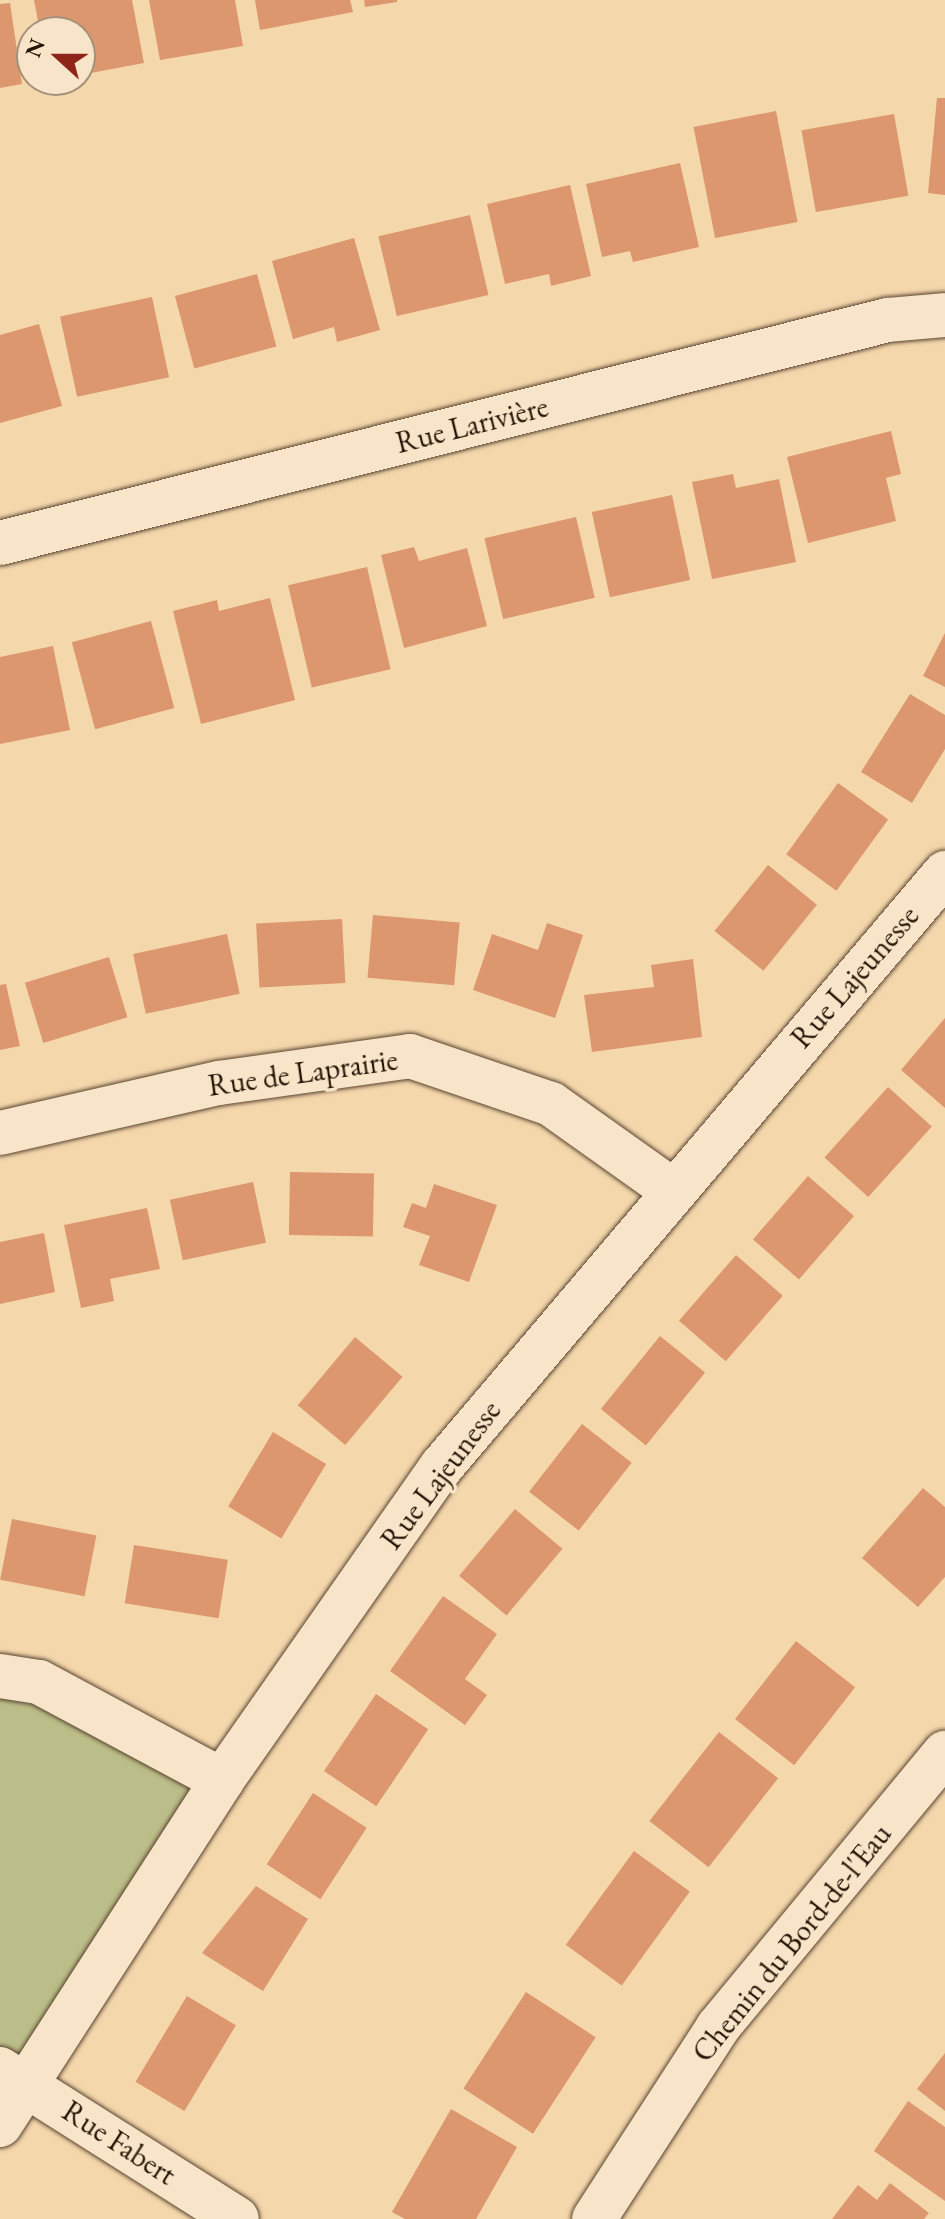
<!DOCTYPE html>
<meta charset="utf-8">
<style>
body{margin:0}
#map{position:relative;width:945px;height:2219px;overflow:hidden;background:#f5d7ac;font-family:"EB Garamond",serif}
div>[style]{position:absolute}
.green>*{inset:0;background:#bcbe89}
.building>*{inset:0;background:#dc976e;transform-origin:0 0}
.roads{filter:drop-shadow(0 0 2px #594530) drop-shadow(0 0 2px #594530)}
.minor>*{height:44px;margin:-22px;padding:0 22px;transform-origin:22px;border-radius:22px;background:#f8e5c9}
span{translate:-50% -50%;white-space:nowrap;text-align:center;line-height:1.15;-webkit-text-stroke:7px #f8e5c9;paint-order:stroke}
.street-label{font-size:30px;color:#251406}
.north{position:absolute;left:16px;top:16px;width:80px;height:80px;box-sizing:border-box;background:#f8e5c9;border:2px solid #a4917b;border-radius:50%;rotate:291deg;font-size:22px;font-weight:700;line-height:32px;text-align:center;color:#251406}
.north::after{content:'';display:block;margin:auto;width:28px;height:36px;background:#8f2418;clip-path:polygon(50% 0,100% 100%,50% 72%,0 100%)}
</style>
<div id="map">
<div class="green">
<div style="clip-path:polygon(0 1676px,222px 1780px,25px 2083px,0 2069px)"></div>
</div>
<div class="building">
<div style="clip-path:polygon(34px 0,132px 0,144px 63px,80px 75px,80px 32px,40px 32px)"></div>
<div style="clip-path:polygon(149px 0,235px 0,243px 46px,160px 60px)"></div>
<div style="clip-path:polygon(255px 0,350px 0,353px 12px,260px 30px)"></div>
<div style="clip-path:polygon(364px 0,397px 0,397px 2px,365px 7px)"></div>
<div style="clip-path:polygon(10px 3px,22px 84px,0 88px,0 4px)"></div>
<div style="clip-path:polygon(937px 98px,945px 98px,945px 195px,928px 193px)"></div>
<div style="left:776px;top:111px;width:113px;height:84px;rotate:79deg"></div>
<div style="left:894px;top:114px;width:83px;height:94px;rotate:80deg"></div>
<div style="clip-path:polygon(680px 163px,699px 247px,633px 262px,630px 251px,602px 257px,586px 184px)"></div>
<div style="clip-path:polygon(570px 185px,591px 276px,551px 286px,549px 274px,505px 284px,487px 204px)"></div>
<div style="left:470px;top:215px;width:82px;height:94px;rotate:77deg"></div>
<div style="clip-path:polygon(354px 238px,380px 330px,337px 342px,334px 327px,293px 339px,272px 261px)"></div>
<div style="left:257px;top:274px;width:75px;height:85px;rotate:75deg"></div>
<div style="left:152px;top:297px;width:82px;height:94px;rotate:78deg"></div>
<div style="clip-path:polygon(39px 324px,62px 406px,0 423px,0 335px)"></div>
<div style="clip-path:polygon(891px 431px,901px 474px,886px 478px,896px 521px,808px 543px,787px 457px)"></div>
<div style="clip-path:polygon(733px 474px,736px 488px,779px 479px,796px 562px,712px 579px,692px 482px)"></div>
<div style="left:672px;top:495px;width:87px;height:82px;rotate:78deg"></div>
<div style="left:576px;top:517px;width:83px;height:94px;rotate:77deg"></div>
<div style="clip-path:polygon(414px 547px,419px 561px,467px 548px,487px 626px,404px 648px,381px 555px)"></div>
<div style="left:367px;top:567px;width:105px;height:81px;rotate:77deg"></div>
<div style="clip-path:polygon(270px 598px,295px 700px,201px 724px,173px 611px,217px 600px,219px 611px)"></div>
<div style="left:151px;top:621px;width:90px;height:82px;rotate:75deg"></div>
<div style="clip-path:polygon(945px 633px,945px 687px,923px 676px)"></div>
<div style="clip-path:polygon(53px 646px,70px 730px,0 744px,0 657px)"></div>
<div style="clip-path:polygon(910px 694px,945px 715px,945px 749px,912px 803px,861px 772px)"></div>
<div style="left:838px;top:783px;width:62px;height:88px;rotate:36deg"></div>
<div style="left:768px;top:865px;width:63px;height:85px;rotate:39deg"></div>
<div style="left:373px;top:915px;width:87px;height:63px;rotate:5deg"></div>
<div style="left:342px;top:919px;width:64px;height:86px;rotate:87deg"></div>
<div style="clip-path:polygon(547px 923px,583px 935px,555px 1018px,473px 990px,492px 934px,538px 950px)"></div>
<div style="left:227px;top:934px;width:61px;height:96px;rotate:78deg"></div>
<div style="left:109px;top:957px;width:63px;height:88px;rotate:73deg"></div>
<div style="clip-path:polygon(693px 959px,702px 1037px,592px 1052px,584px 995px,654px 987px,651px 965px)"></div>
<div style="clip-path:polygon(6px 984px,20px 1046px,0 1050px,0 985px)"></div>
<div style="clip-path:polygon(945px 1018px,945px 1108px,901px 1070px)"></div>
<div style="left:888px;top:1087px;width:59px;height:95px;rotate:42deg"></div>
<div style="left:290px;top:1172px;width:84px;height:63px;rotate:1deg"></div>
<div style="left:808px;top:1176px;width:61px;height:84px;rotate:41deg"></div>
<div style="left:253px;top:1182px;width:62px;height:85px;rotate:78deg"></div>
<div style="clip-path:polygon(434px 1184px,497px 1205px,469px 1282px,419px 1265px,430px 1236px,403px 1227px,412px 1203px,426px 1208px)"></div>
<div style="clip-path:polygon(147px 1208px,160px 1269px,110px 1279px,114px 1301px,81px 1308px,64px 1225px)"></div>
<div style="clip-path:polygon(44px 1233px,55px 1292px,0 1304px,0 1242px)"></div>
<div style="left:736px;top:1255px;width:62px;height:87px;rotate:41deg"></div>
<div style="left:660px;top:1336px;width:58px;height:94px;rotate:39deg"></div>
<div style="left:355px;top:1337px;width:62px;height:89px;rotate:40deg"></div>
<div style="left:582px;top:1424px;width:63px;height:86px;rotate:38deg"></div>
<div style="left:273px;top:1432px;width:62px;height:87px;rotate:31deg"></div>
<div style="clip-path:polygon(923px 1488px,945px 1507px,945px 1577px,918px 1607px,862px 1558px)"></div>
<div style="left:515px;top:1509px;width:62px;height:87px;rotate:40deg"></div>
<div style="left:12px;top:1519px;width:86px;height:62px;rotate:11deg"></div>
<div style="left:134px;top:1545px;width:95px;height:59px;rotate:9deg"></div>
<div style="clip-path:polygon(443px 1596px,497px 1634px,465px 1679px,487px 1695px,465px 1725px,390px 1671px)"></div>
<div style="left:796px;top:1641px;width:75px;height:99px;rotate:38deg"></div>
<div style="left:376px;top:1694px;width:63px;height:93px;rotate:34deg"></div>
<div style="left:719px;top:1732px;width:75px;height:113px;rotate:38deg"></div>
<div style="left:313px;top:1793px;width:64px;height:85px;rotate:33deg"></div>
<div style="left:634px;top:1851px;width:69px;height:116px;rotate:36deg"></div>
<div style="clip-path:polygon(256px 1886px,308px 1919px,263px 1991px,202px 1953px)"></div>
<div style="left:526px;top:1992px;width:83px;height:115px;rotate:33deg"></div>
<div style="left:187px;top:1996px;width:57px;height:100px;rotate:31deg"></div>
<div style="clip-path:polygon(945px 2053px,945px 2111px,917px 2089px)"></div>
<div style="clip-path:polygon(908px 2101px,945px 2127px,945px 2201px,874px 2151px)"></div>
<div style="clip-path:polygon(451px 2109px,517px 2147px,476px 2219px,405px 2219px,392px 2212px)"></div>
<div style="clip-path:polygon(890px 2183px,929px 2213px,924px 2219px,832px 2219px,858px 2185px,877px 2200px)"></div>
</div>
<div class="roads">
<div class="minor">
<div style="left:0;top:543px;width:916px;rotate:-14.1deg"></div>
<div style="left:888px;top:320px;width:57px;rotate:-5deg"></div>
<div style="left:0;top:1133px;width:225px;rotate:-12.9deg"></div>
<div style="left:219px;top:1083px;width:193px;rotate:-8deg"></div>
<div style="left:410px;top:1056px;width:149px;rotate:18.8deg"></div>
<div style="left:551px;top:1104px;width:148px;rotate:35.4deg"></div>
<div style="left:0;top:1676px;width:39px;rotate:9deg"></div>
<div style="left:39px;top:1682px;width:208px;rotate:28.2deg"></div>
<div style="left:0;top:2069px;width:280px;rotate:32.3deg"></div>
<div style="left:0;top:2125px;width:410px;rotate:-57.2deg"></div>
<div style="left:222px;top:1780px;width:383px;rotate:-55deg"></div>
<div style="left:442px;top:1466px;width:778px;rotate:-49.69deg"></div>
<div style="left:594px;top:2219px;width:229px;rotate:-57.1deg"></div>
<div style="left:718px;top:2027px;width:356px;rotate:-50.4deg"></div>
</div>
</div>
<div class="street-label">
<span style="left:472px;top:425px;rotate:-14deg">Rue Larivière</span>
<span style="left:855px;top:977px;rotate:-49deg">Rue Lajeunesse</span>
<span style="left:303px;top:1073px;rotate:-8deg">Rue de Laprairie</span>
<span style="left:441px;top:1475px;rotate:-53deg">Rue Lajeunesse</span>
<span style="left:792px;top:1943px;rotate:-51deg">Chemin du Bord-de-l'Eau</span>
<span style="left:119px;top:2143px;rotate:33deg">Rue Fabert</span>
</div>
<div class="north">N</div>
</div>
